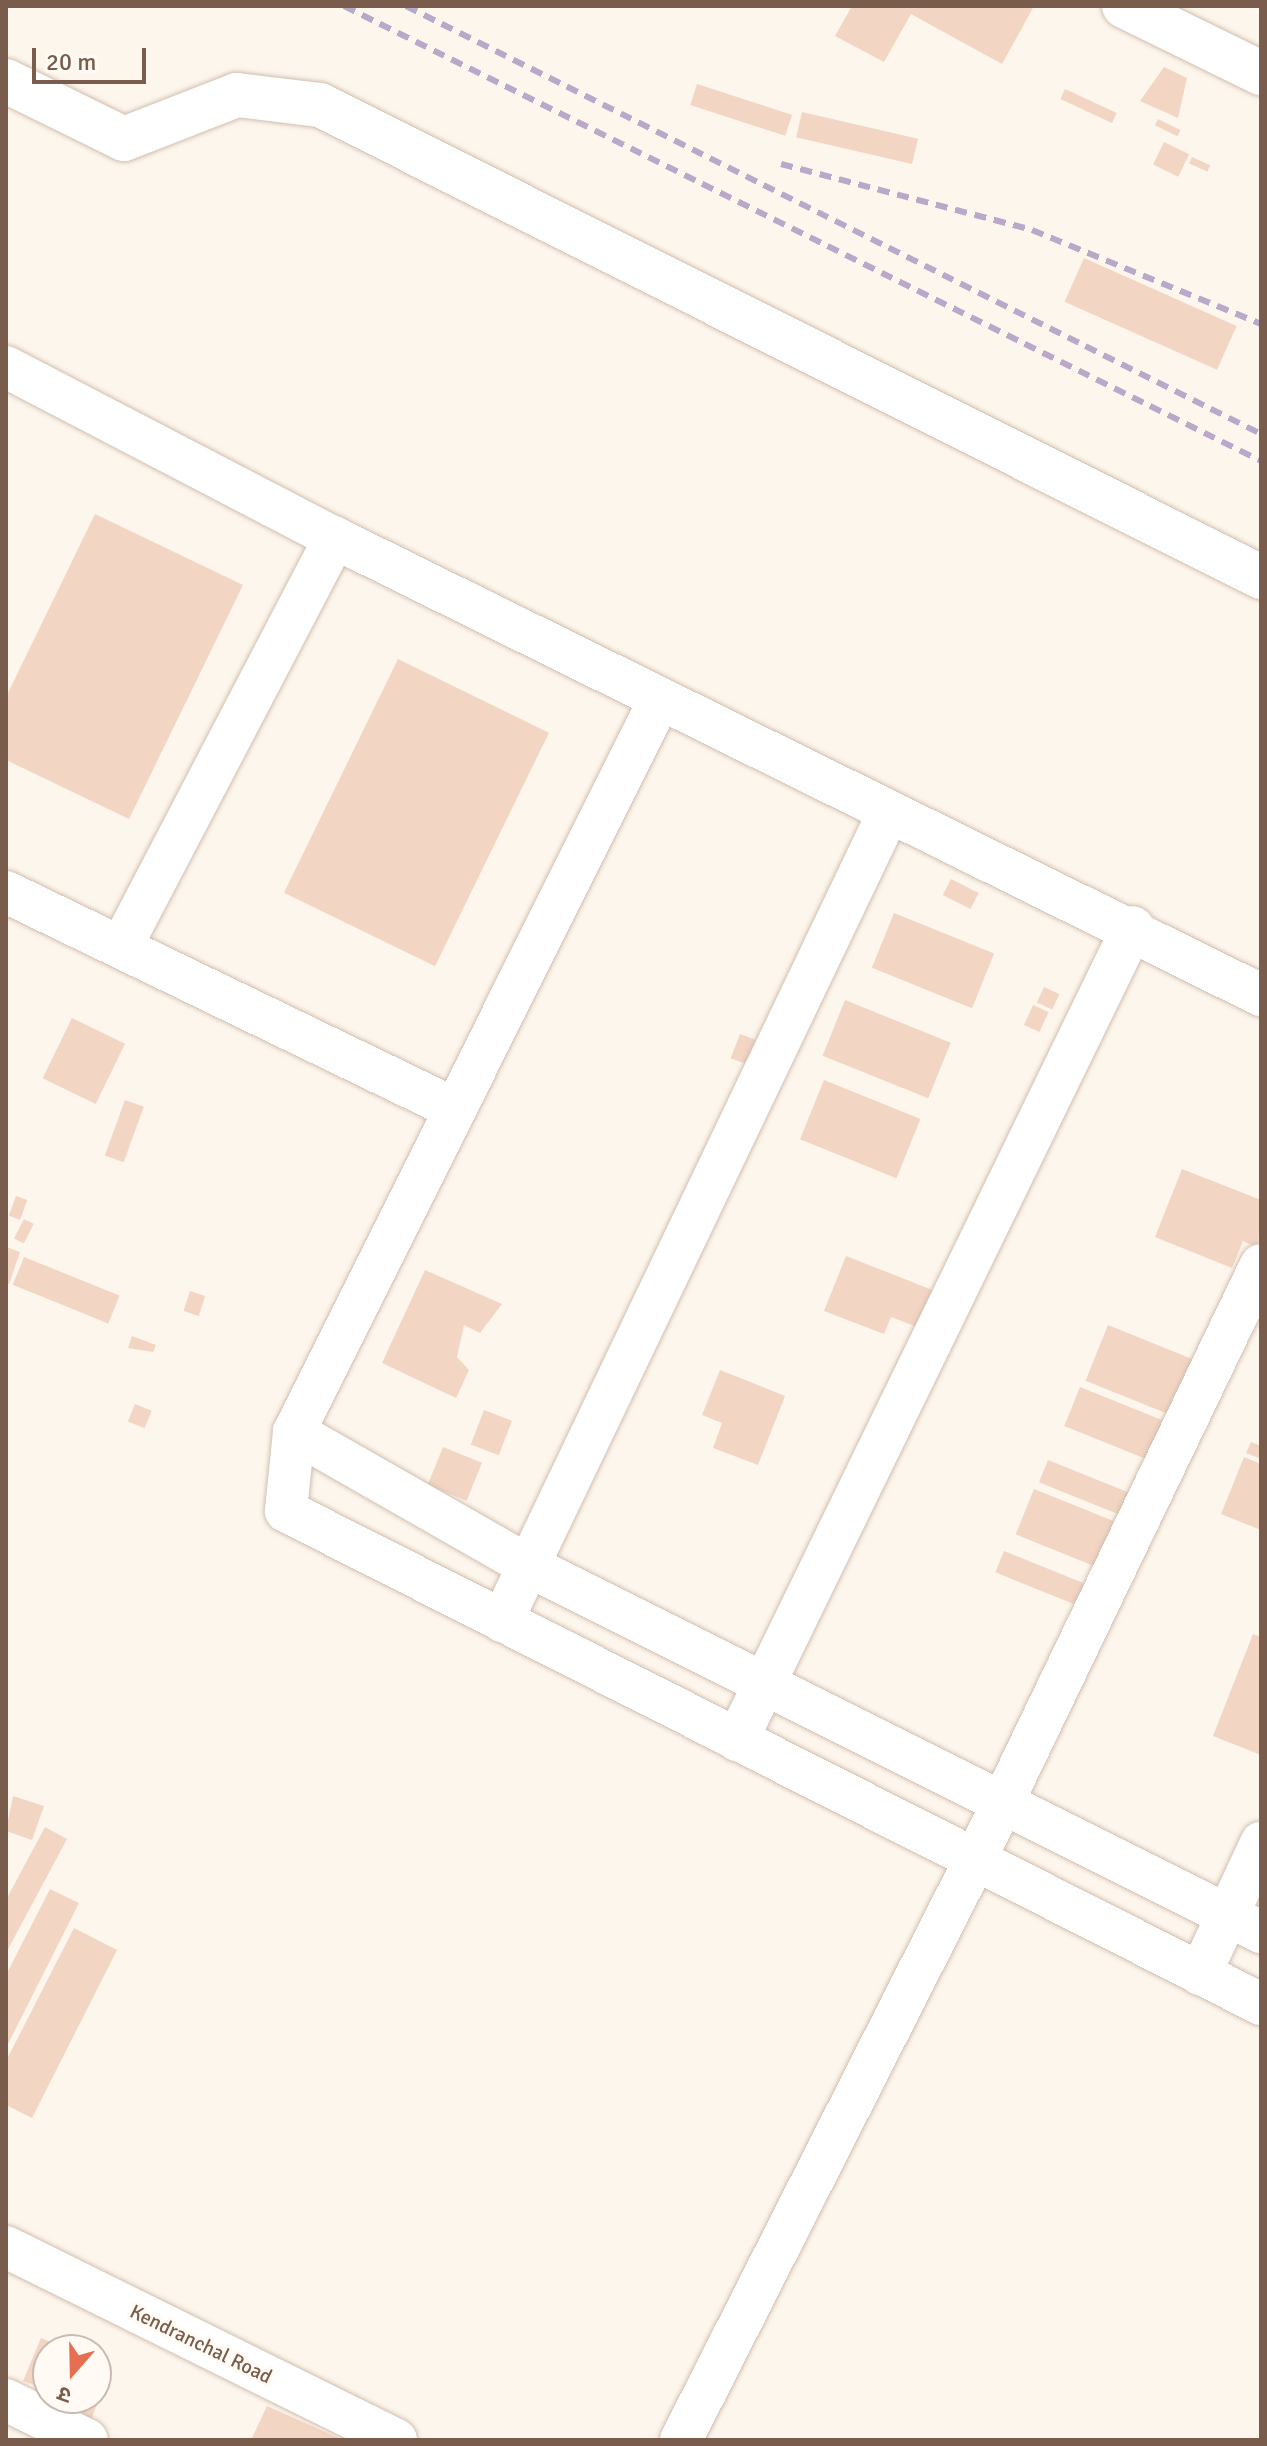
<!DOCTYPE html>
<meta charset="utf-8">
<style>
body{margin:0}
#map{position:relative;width:1267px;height:2446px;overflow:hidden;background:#fdf6ec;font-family:Signika,"Noto Sans Devanagari",sans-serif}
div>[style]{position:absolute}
.building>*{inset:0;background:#f3d5c3;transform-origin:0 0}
.roads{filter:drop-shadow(0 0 2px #d1beb0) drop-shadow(0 0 2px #d1beb0)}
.minor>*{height:42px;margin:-21px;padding:0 21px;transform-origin:21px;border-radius:21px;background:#fff}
.tertiary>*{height:44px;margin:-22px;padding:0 22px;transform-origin:22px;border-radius:22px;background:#fff}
.rail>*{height:6px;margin-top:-3px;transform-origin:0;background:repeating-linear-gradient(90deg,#b9a8c9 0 12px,transparent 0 20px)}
span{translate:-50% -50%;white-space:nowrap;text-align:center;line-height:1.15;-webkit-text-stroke:6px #fffaf3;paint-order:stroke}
.street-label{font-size:20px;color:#7a5c4d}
.frame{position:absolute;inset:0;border:8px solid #7a5c4d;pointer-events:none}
.north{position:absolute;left:32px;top:2334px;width:80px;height:80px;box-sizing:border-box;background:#fffaf3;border:2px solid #cabbb1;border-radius:50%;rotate:200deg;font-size:22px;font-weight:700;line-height:32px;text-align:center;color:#7a5c4d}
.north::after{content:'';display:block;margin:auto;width:28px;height:36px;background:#e76f51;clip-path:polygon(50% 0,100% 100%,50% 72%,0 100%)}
.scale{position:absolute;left:32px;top:48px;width:114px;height:36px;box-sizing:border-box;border:4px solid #7a5c4d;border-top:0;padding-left:10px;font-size:24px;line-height:28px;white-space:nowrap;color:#7a5c4d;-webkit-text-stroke:6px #fffaf3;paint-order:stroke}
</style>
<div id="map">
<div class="building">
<div style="clip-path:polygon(852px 6px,1034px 6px,1002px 64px,911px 14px,884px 62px,835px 36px)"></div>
<div style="clip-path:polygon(1164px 67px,1187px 78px,1178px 118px,1140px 101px)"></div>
<div style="left:697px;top:84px;width:100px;height:22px;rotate:18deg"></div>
<div style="left:1065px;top:89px;width:57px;height:11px;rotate:25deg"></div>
<div style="left:802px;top:112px;width:119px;height:26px;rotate:13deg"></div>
<div style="left:1158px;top:119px;width:25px;height:7px;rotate:26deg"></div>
<div style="left:1164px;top:142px;width:28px;height:25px;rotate:26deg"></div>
<div style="left:1192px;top:157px;width:20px;height:7px;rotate:24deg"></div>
<div style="left:1084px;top:258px;width:167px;height:48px;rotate:24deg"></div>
<div style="clip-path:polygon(95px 514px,243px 585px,129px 819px,6px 760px,6px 697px)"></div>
<div style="left:398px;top:659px;width:168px;height:260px;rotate:26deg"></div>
<div style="left:951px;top:879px;width:31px;height:18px;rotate:27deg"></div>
<div style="left:894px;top:913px;width:108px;height:59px;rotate:22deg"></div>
<div style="left:1044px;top:987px;width:17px;height:17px;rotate:25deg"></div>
<div style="left:845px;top:1000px;width:114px;height:60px;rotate:22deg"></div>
<div style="left:1033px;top:1005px;width:17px;height:22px;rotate:24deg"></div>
<div style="left:72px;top:1018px;width:59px;height:67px;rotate:26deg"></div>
<div style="left:740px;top:1034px;width:17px;height:26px;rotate:21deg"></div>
<div style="left:824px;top:1080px;width:104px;height:64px;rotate:22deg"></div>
<div style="left:125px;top:1100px;width:20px;height:59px;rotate:20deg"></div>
<div style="clip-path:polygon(1182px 1169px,1261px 1200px,1258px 1248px,1243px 1241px,1232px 1268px,1155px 1237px)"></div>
<div style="left:16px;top:1196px;width:12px;height:21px;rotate:20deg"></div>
<div style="left:24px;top:1219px;width:11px;height:22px;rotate:27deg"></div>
<div style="clip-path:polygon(6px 1247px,20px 1252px,9px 1284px,6px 1283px)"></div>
<div style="clip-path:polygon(846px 1256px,940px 1293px,925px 1330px,891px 1317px,884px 1334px,824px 1311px)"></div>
<div style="left:24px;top:1257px;width:103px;height:30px;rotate:22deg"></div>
<div style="clip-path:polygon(425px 1270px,502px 1304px,480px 1333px,464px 1325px,457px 1357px,469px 1370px,456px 1398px,382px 1363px)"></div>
<div style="left:190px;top:1291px;width:16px;height:21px;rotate:18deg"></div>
<div style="left:1108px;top:1325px;width:98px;height:60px;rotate:22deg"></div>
<div style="clip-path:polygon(132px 1336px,156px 1345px,153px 1352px,128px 1348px)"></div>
<div style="clip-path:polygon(720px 1370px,785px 1396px,758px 1465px,713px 1448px,722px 1423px,702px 1415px)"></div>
<div style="left:1080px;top:1387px;width:97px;height:42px;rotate:22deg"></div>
<div style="left:135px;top:1404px;width:18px;height:19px;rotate:22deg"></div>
<div style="left:484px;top:1410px;width:30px;height:37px;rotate:21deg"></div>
<div style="clip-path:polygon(1251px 1442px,1261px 1446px,1261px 1459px,1246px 1453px)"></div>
<div style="left:443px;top:1447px;width:42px;height:41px;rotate:22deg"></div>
<div style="clip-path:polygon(1244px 1457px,1261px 1464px,1261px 1530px,1221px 1514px)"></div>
<div style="left:1048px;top:1460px;width:89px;height:24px;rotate:22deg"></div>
<div style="left:1034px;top:1489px;width:87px;height:49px;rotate:22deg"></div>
<div style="left:1004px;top:1551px;width:100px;height:23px;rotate:22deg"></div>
<div style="clip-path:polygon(1253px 1634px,1261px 1637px,1261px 1755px,1213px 1736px)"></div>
<div style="clip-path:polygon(13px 1796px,44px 1806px,32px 1840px,6px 1831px)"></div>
<div style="clip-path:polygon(45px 1827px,67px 1839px,6px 1953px,6px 1900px)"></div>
<div style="clip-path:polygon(50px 1889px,79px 1903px,6px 2048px,6px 1975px)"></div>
<div style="clip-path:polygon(74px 1928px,117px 1950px,32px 2118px,6px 2105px,6px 2061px)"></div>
<div style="clip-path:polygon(41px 2338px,69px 2350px,48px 2350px,48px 2390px,23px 2381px)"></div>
<div style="clip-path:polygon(96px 2361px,112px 2367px,88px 2427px,60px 2416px,67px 2398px,96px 2398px)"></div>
<div style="clip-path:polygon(267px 2406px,343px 2440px,251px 2440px)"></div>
</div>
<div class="roads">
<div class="minor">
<div style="left:6px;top:367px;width:371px;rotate:27.5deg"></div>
<div style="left:335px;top:538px;width:1033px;rotate:26.27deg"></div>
<div style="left:660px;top:699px;width:819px;rotate:116.53deg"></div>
<div style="left:294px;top:1432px;width:79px;rotate:95.8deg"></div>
<div style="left:286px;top:1511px;width:1093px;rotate:26.82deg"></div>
<div style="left:6px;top:892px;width:494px;rotate:25.8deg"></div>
<div style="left:121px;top:947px;width:462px;rotate:-62.4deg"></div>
<div style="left:294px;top:1432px;width:268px;rotate:29.7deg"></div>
<div style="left:527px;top:1565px;width:821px;rotate:26.57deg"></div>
<div style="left:502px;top:1621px;width:897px;rotate:-64.44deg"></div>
<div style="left:737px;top:1740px;width:904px;rotate:-64.03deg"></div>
<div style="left:1200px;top:1974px;width:145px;rotate:-65deg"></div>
<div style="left:6px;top:2247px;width:435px;rotate:26.3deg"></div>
<div style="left:6px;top:2400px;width:90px;rotate:26.3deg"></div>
<div style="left:681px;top:2440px;width:650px;rotate:-63.12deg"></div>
<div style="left:975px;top:1860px;width:660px;rotate:-64.33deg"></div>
</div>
<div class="tertiary">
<div style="left:1124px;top:6px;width:153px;rotate:26.1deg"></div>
<div style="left:6px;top:81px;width:131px;rotate:26.2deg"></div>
<div style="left:124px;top:139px;width:121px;rotate:-21.3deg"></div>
<div style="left:237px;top:95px;width:84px;rotate:6.9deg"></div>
<div style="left:320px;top:105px;width:1053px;rotate:26.64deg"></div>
</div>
</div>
<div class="rail">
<div style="left:344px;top:6px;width:1024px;rotate:26.39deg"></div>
<div style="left:406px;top:6px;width:956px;rotate:26.59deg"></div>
<div style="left:781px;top:164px;width:260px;rotate:14.7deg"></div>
<div style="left:1032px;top:230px;width:248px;rotate:22.3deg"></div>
</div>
<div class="street-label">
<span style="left:201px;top:2344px;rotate:26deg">Kendranchal Road</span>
</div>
<div class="frame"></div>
<div class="north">उ</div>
<div class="scale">20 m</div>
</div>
